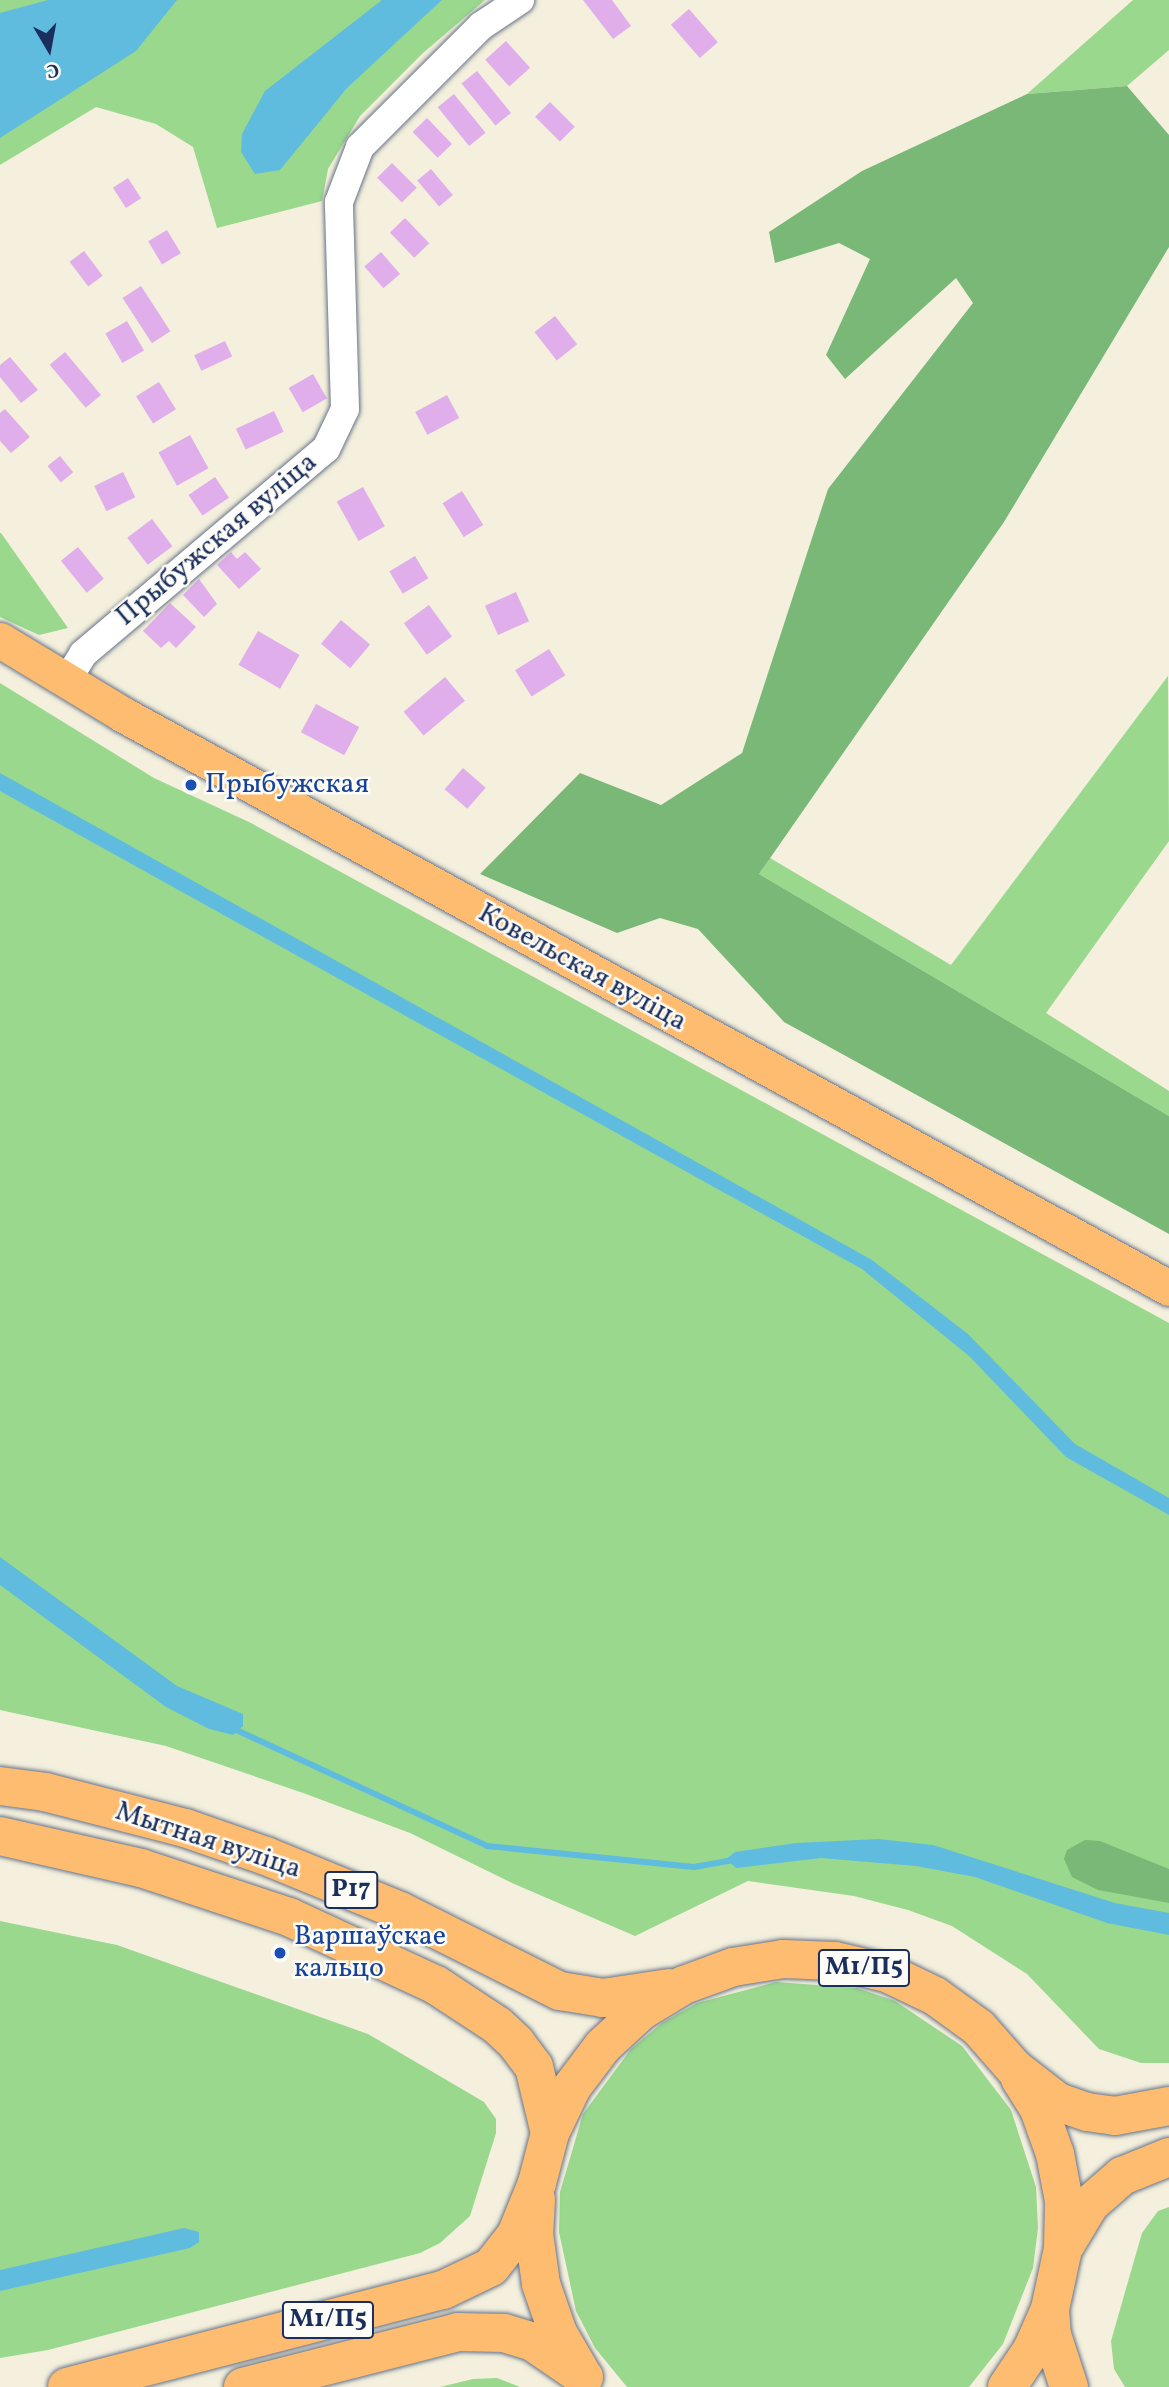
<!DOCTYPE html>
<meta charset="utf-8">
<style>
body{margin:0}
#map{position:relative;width:1169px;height:2387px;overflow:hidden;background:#f4f0dd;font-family:Vollkorn,serif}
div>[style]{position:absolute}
.green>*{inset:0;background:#99d88d}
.forest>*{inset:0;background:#7ab878}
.water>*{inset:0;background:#60bcde}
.stream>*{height:6px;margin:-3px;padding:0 3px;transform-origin:3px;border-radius:3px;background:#60bcde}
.building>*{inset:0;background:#e0aeea;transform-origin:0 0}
.roads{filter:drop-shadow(0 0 2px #67738a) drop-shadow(0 0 2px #67738a)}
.minor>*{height:28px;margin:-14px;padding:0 14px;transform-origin:14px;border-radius:14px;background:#fff}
.major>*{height:35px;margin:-17.5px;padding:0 17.5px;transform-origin:17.5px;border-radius:17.5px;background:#fdbc6f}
.highway>*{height:38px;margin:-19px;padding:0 19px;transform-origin:19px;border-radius:19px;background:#fdbc6f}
.dots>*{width:19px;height:19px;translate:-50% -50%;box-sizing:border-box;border:4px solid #fdfcf7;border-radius:50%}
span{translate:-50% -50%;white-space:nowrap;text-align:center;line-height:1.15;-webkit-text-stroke:5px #fdfcf7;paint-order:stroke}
.shield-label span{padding:2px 5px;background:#fdfcf7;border:2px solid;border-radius:5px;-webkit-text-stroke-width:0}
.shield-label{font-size:26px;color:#1b2f5e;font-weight:700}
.street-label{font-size:28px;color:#1b2f5e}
.transit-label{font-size:28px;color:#164399}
.left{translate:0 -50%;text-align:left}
.north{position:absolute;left:14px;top:14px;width:70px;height:70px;-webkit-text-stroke:5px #fdfcf7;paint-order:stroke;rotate:170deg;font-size:19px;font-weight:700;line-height:28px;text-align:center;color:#1b2f5e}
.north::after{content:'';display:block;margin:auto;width:24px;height:32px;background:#1b2f5e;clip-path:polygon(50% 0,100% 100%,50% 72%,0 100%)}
</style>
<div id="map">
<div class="green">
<div style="clip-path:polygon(0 0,485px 0,423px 53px,360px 116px,328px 169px,322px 201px,217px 228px,193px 147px,156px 124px,96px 107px,0 165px)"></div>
<div style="clip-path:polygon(1133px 0,1169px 0,1169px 50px,1127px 86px,1027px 94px)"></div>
<div style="clip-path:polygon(0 533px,1px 533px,68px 628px,39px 635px,0 617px)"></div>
<div style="clip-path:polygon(1168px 676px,1169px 841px,1046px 1013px,1169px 1091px,1169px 1116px,759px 874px,770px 858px,951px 965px)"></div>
<div style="clip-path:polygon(0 683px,154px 778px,251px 823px,1169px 1323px,1169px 2063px,1141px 2063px,1099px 2049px,1027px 1974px,952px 1926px,908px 1910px,854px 1896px,748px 1881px,635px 1936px,512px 1883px,410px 1833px,306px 1794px,166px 1746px,0 1710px)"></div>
<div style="clip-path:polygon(0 1921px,117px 1945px,368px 2034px,484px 2102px,496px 2119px,496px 2133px,470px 2216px,440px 2243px,420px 2253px,48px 2350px,0 2358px)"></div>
<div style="clip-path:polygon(776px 1982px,857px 1988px,895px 2001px,962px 2046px,1011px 2110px,1036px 2187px,1038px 2228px,1033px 2268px,1003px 2344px,969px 2387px,627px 2387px,595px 2348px,576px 2311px,559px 2232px,560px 2192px,583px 2114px,631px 2049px,662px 2023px,697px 2003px)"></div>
<div style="clip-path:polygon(1169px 2207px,1169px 2387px,1125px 2387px,1114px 2369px,1111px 2341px,1142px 2233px,1158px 2211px)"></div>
<div style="clip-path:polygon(497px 2378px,520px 2387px,440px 2387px,473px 2379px)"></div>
</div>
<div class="forest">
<div style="clip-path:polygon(1127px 86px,1169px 135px,1169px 247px,1004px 522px,759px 874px,1169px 1116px,1169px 1234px,784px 1022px,698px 929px,660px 918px,617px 933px,480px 874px,580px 773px,661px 805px,742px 753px,828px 489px,973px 303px,956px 278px,845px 379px,826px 355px,870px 259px,839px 243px,775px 263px,769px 232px,862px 171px,1027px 94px)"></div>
<div style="clip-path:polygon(1085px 1840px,1100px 1841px,1169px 1869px,1169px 1903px,1098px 1890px,1072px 1877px,1064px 1859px,1067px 1850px)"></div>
</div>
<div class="water">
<div style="clip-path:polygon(48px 0,177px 0,136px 51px,0 138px,0 13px)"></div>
<div style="clip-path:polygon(382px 0,442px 0,347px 88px,280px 170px,255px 174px,241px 152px,242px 134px,265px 91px)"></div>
<div style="clip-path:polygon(0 773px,872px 1260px,968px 1334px,1075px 1444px,1169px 1498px,1169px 1515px,1066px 1457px,969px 1356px,862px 1269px,0 791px)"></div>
<div style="clip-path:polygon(0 1557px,177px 1686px,243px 1714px,243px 1726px,233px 1735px,209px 1729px,166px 1707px,0 1585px)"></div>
<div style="clip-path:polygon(878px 1839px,933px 1845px,1115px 1903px,1169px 1913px,1169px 1935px,1107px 1923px,975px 1877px,916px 1866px,821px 1858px,736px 1868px,726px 1859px,735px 1852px,796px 1843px)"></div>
<div style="clip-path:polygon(184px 2228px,199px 2232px,199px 2242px,190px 2248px,0 2291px,0 2270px)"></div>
</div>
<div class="stream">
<div style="left:232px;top:1728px;width:281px;rotate:24.8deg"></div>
<div style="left:487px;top:1846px;width:208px;rotate:5.8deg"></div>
<div style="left:694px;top:1867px;width:40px;rotate:-10deg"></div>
</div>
<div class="building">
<div style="clip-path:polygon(583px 0,612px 0,631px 26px,613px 39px)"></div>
<div style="left:689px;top:9px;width:44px;height:24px;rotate:49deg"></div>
<div style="left:506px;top:41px;width:36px;height:28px;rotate:48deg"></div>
<div style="left:477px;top:71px;width:54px;height:20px;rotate:51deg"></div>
<div style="left:454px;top:94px;width:50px;height:21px;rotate:51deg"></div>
<div style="left:550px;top:102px;width:35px;height:21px;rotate:45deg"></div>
<div style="left:427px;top:118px;width:36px;height:20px;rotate:46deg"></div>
<div style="left:392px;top:163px;width:35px;height:21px;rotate:45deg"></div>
<div style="left:431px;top:169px;width:34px;height:18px;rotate:50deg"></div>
<div style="left:128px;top:178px;width:24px;height:18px;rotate:57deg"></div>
<div style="left:405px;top:218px;width:35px;height:21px;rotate:46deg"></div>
<div style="left:167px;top:230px;width:27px;height:22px;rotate:59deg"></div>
<div style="left:84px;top:251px;width:31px;height:18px;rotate:53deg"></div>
<div style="left:381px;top:252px;width:29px;height:22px;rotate:49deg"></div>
<div style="left:141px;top:286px;width:54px;height:22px;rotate:57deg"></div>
<div style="left:555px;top:316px;width:36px;height:26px;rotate:52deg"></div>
<div style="left:127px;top:321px;width:34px;height:25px;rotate:60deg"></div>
<div style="left:225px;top:341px;width:17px;height:34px;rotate:65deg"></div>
<div style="left:65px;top:352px;width:56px;height:20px;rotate:50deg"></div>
<div style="clip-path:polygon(10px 357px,38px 390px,21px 403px,0 377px,0 365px)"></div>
<div style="left:313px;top:374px;width:28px;height:28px;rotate:60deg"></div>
<div style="left:159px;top:382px;width:32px;height:27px;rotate:58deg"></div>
<div style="left:447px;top:395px;width:26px;height:36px;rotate:62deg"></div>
<div style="clip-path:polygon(5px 409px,30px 437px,11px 453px,0 441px,0 413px)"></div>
<div style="left:274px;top:411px;width:23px;height:42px;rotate:65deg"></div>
<div style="left:190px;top:435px;width:38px;height:36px;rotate:61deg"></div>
<div style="left:60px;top:456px;width:21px;height:16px;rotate:51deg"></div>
<div style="left:123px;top:472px;width:28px;height:32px;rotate:64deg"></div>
<div style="left:215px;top:477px;width:25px;height:32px;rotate:56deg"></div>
<div style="left:363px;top:487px;width:45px;height:30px;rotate:61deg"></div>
<div style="left:462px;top:491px;width:40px;height:23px;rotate:58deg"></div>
<div style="left:152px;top:519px;width:34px;height:31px;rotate:53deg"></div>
<div style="left:78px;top:547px;width:41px;height:22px;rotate:51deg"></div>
<div style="clip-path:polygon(231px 552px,237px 559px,245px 552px,261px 569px,239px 589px,217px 565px)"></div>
<div style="left:415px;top:556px;width:26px;height:30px;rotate:59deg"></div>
<div style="clip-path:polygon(199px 579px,217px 604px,204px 617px,183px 595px)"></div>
<div style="left:516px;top:592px;width:32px;height:34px;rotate:66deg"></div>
<div style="clip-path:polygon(170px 603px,196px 627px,176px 648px,169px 641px,161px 648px,143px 631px)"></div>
<div style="left:429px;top:605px;width:39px;height:31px;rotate:54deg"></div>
<div style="left:341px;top:620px;width:38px;height:31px;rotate:40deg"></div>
<div style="left:258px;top:631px;width:48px;height:39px;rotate:30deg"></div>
<div style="left:549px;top:649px;width:31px;height:40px;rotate:58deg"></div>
<div style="left:445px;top:677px;width:31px;height:54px;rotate:50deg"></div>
<div style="left:316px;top:704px;width:49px;height:32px;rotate:28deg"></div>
<div style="left:463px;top:768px;width:30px;height:28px;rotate:41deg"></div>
</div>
<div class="roads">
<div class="minor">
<div style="left:67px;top:680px;width:31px;rotate:-58deg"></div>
<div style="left:83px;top:654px;width:318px;rotate:-40.2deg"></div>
<div style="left:326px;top:449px;width:44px;rotate:-64.6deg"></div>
<div style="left:345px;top:409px;width:207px;rotate:-91.7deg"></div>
<div style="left:339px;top:202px;width:59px;rotate:-69.1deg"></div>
<div style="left:360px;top:147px;width:171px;rotate:-45deg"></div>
<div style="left:481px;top:26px;width:47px;rotate:-33.7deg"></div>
</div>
<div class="major">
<div style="left:0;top:640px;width:143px;rotate:31.2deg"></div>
<div style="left:122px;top:714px;width:1194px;rotate:28.73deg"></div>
</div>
<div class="highway">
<div style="left:0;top:1786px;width:45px;rotate:7.6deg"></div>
<div style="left:45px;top:1792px;width:145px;rotate:14.4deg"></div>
<div style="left:185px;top:1828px;width:86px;rotate:19.1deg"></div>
<div style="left:266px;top:1856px;width:145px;rotate:22.3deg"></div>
<div style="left:400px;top:1911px;width:179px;rotate:26.6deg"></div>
<div style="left:560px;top:1991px;width:44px;rotate:9.2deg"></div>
<div style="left:603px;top:1998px;width:67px;rotate:-8.6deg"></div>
<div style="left:0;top:1836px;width:145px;rotate:12.8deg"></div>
<div style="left:141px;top:1868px;width:156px;rotate:18.3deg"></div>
<div style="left:289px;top:1917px;width:162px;rotate:24.8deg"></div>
<div style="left:436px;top:1985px;width:73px;rotate:33.3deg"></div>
<div style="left:497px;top:2025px;width:26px;rotate:43deg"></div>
<div style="left:516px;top:2043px;width:30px;rotate:53deg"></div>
<div style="left:534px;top:2067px;width:68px;rotate:76.4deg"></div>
<div style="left:536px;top:2199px;width:35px;rotate:93deg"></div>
<div style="left:534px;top:2234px;width:50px;rotate:82deg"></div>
<div style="left:541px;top:2284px;width:52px;rotate:70.9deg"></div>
<div style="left:558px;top:2333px;width:44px;rotate:59.9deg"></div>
<div style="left:1063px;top:2249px;width:52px;rotate:-59deg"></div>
<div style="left:1090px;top:2204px;width:43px;rotate:-41.2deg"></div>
<div style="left:1122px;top:2176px;width:51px;rotate:-22deg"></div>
<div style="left:1050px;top:2309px;width:26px;rotate:86deg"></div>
<div style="left:1052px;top:2335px;width:55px;rotate:71.9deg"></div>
<div style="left:67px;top:2387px;width:388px;rotate:-14.5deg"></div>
<div style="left:443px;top:2290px;width:53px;rotate:-25.6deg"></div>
<div style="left:491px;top:2267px;width:41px;rotate:-52deg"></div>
<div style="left:516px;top:2235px;width:56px;rotate:-68deg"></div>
<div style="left:537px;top:2183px;width:52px;rotate:-75.4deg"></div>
<div style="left:550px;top:2133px;width:51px;rotate:-64.4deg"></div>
<div style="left:572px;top:2087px;width:51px;rotate:-52.9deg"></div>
<div style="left:603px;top:2046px;width:52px;rotate:-42.6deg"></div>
<div style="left:641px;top:2011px;width:50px;rotate:-31.2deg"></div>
<div style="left:684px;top:1985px;width:52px;rotate:-20.2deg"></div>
<div style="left:733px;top:1967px;width:51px;rotate:-9.1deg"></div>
<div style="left:783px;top:1959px;width:52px;rotate:2.2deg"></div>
<div style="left:835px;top:1961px;width:53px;rotate:13deg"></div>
<div style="left:887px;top:1973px;width:53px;rotate:25.6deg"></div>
<div style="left:935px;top:1996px;width:54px;rotate:36deg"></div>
<div style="left:979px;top:2028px;width:53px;rotate:48.8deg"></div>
<div style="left:1014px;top:2068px;width:56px;rotate:37.7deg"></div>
<div style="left:1058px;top:2102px;width:31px;rotate:19deg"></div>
<div style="left:1087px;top:2112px;width:28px;rotate:8deg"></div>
<div style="left:1115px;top:2116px;width:55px;rotate:-10.5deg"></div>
<div style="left:243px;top:2387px;width:222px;rotate:-14.3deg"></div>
<div style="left:458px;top:2332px;width:46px;rotate:1.2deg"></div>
<div style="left:504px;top:2333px;width:30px;rotate:17deg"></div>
<div style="left:533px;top:2342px;width:62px;rotate:34.5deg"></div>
<div style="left:1007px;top:2387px;width:45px;rotate:-56deg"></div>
<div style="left:1032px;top:2350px;width:45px;rotate:-66.3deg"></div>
<div style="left:1050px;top:2309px;width:61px;rotate:-77.8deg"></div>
<div style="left:1063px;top:2249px;width:48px;rotate:-88.8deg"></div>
<div style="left:1064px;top:2201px;width:48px;rotate:-100.8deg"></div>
<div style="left:1055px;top:2154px;width:48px;rotate:-109.6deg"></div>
<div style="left:1039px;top:2109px;width:36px;rotate:-122deg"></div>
</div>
</div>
<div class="dots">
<div style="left:191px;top:785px;background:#1a4fb4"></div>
<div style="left:280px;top:1953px;background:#1a4fb4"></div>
</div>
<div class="shield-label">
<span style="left:351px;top:1890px">Р17</span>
<span style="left:864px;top:1968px">М1/П5</span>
<span style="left:328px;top:2320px">М1/П5</span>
</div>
<div class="street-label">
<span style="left:217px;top:540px;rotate:-40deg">Прыбужская вуліца</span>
<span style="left:582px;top:968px;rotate:29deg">Ковельская вуліца</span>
<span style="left:208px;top:1841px;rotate:18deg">Мытная вуліца</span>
</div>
<div class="transit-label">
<span class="left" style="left:205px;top:785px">Прыбужская</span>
<span class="left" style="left:294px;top:1953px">Варшаўскае<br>кальцо</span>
</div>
<div class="north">С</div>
</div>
